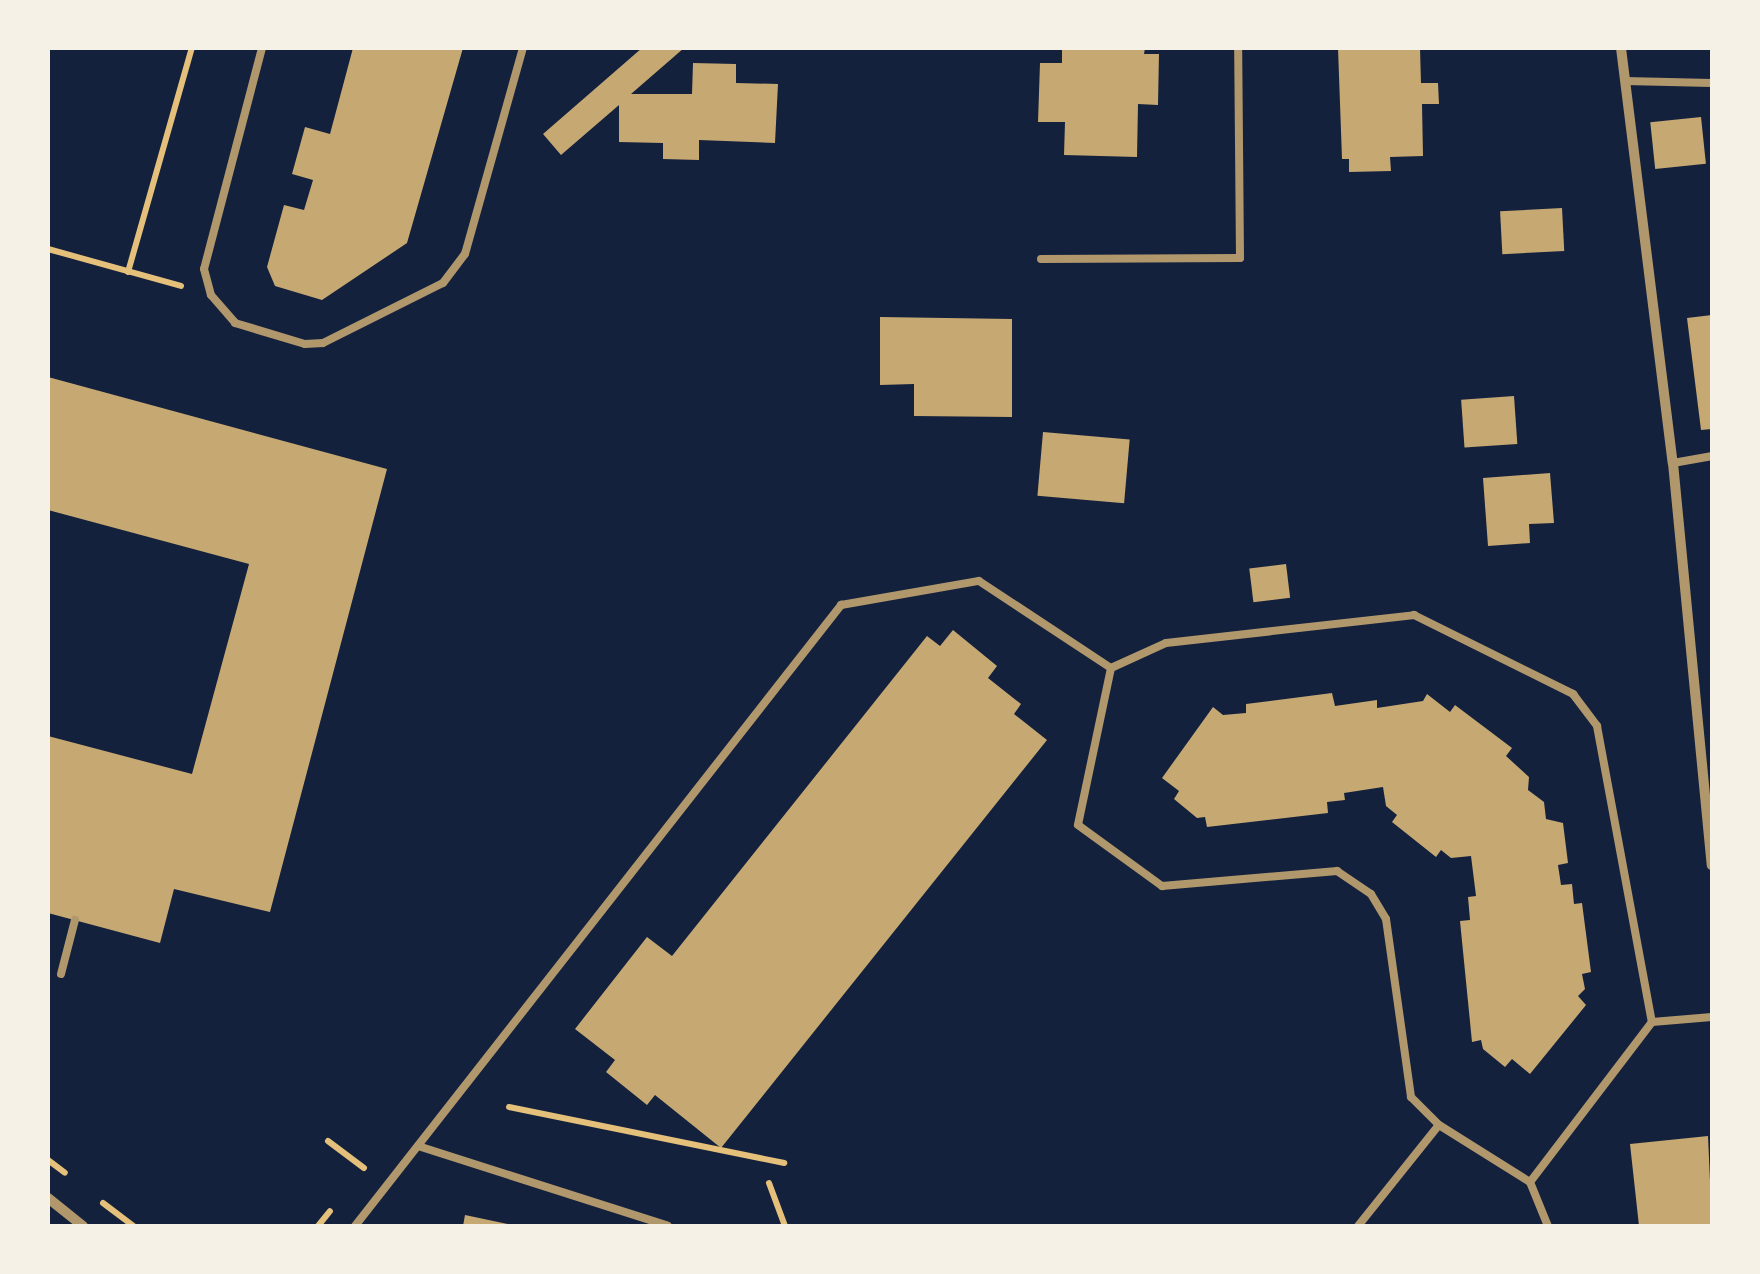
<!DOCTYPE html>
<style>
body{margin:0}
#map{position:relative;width:1760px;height:1274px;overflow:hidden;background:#14213d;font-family:Overpass,sans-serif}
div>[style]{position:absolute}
.building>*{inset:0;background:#c6a872;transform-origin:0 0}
.path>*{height:6px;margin:-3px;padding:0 3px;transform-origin:3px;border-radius:3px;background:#e5c07b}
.service>*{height:8px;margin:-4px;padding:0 4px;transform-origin:4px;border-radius:4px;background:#b1986c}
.minor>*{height:10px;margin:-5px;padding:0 5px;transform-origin:5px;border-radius:5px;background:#b1986c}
span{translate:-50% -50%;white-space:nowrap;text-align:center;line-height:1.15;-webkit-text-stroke:9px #f6f1e7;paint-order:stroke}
.frame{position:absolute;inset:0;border:50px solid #f6f1e7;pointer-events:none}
</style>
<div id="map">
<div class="building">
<div style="clip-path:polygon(353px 48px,463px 48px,407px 243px,322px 300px,275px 286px,267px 267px,284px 205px,304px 210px,313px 180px,292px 174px,305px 127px,330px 134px)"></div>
<div style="clip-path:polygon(642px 48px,684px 48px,631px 94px,692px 94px,693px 63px,736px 64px,736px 83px,778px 84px,775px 143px,699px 140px,699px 160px,663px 159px,663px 143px,619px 142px,619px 105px,561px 155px,543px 134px)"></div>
<div style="clip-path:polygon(1062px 48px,1145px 48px,1144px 54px,1159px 54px,1158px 105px,1138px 104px,1137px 157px,1064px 155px,1065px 122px,1038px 122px,1040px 63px,1062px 63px)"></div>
<div style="clip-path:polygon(1338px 48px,1420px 48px,1421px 83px,1438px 83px,1439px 104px,1422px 104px,1423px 156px,1390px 157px,1391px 171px,1349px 172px,1349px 159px,1342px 159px)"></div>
<div style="left:1701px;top:117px;width:47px;height:51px;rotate:84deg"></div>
<div style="left:1562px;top:208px;width:43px;height:62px;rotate:87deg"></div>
<div style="clip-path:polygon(1712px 315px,1712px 429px,1701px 430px,1687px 318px)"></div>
<div style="clip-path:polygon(880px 317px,1012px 319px,1012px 417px,914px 416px,914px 384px,880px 385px)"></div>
<div style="clip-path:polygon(48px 377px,387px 469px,270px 912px,174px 889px,160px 943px,48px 913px,48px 736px,192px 774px,249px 564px,48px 510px)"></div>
<div style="left:1514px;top:396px;width:48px;height:53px;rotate:86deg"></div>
<div style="left:1043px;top:432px;width:87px;height:64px;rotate:5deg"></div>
<div style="clip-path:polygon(1550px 473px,1554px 523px,1529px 524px,1530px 543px,1488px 546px,1483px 478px)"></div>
<div style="left:1286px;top:564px;width:34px;height:37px;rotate:83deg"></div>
<div style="clip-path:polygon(953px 630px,997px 666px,988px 678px,1021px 704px,1014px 714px,1047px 740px,721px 1148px,655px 1095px,647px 1105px,606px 1072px,615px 1060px,575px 1029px,647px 937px,672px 956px,927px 636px,940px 646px)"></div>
<div style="clip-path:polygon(1332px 693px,1335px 706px,1377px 700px,1377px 708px,1423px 701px,1427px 694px,1450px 712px,1455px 705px,1512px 748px,1506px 756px,1529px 777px,1528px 790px,1544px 802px,1546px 819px,1563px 823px,1568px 863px,1558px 865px,1561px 885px,1572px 884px,1574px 904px,1582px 903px,1591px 972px,1582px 974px,1585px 989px,1578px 996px,1586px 1005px,1530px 1074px,1512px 1059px,1505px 1067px,1483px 1049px,1481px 1040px,1472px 1042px,1460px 921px,1470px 920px,1468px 897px,1476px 896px,1471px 856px,1451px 858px,1441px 850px,1436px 857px,1392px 822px,1397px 815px,1386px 806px,1383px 787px,1344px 793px,1345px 800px,1327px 802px,1328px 813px,1207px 827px,1205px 817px,1197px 818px,1174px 799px,1179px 791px,1162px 778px,1213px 707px,1223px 715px,1246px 713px,1246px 704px)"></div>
<div style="clip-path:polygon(1708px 1136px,1712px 1226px,1639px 1226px,1630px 1144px)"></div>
<div style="clip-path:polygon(465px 1215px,513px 1225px,513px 1226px,463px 1226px)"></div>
</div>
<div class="path">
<div style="left:48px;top:249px;width:138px;rotate:15.5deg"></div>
<div style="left:128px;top:272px;width:233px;rotate:-74.1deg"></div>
<div style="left:509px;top:1107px;width:281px;rotate:11.5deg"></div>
<div style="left:328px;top:1141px;width:45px;rotate:36.9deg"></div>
<div style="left:48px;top:1160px;width:21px;rotate:37deg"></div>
<div style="left:769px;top:1183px;width:46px;rotate:69.6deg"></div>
<div style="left:103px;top:1203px;width:38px;rotate:37deg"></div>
<div style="left:318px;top:1226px;width:19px;rotate:-51deg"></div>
</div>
<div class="service">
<div style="left:262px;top:48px;width:228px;rotate:104.7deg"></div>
<div style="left:204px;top:269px;width:27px;rotate:75deg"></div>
<div style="left:211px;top:295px;width:37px;rotate:49deg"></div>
<div style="left:235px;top:323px;width:73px;rotate:16.7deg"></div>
<div style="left:305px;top:344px;width:18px;rotate:-3deg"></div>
<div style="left:323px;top:343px;width:134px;rotate:-26.6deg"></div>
<div style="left:443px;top:283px;width:36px;rotate:-53deg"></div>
<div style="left:465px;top:254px;width:214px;rotate:-74.3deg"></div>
<div style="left:1625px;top:81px;width:87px;rotate:1.3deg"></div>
<div style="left:1041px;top:259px;width:199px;rotate:-0.3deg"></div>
<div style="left:1240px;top:258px;width:210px;rotate:-90.5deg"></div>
<div style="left:1673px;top:463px;width:40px;rotate:-10deg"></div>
<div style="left:1111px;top:668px;width:60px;rotate:-24.4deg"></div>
<div style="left:1166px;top:643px;width:250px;rotate:-6.4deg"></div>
<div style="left:1414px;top:615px;width:178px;rotate:26.4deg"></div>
<div style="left:1573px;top:694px;width:40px;rotate:53deg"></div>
<div style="left:1597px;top:726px;width:301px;rotate:79.5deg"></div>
<div style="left:1652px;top:1022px;width:201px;rotate:127.3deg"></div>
<div style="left:1111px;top:668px;width:160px;rotate:101.9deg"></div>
<div style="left:1078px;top:825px;width:104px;rotate:36deg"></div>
<div style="left:1162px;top:886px;width:176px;rotate:-4.9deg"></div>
<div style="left:1337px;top:871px;width:41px;rotate:34.1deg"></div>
<div style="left:1371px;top:894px;width:29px;rotate:59deg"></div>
<div style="left:1386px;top:919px;width:180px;rotate:82deg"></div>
<div style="left:1411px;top:1097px;width:40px;rotate:45deg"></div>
<div style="left:1439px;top:1125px;width:107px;rotate:32.1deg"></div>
<div style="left:1530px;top:1182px;width:48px;rotate:67.8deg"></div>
<div style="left:61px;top:974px;width:56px;rotate:-75.5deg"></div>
<div style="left:1652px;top:1022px;width:60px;rotate:-4.8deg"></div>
<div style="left:418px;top:1146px;width:262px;rotate:17.7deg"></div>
<div style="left:355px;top:1226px;width:789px;rotate:-51.95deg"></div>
<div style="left:841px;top:605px;width:140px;rotate:-9.9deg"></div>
<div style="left:979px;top:581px;width:158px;rotate:33.4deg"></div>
<div style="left:1358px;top:1226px;width:129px;rotate:-51.3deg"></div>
</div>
<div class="minor">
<div style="left:1621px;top:48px;width:418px;rotate:82.9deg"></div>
<div style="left:1673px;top:463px;width:404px;rotate:84.5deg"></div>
<div style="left:48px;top:1198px;width:45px;rotate:38.7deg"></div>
</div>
<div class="frame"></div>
</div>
